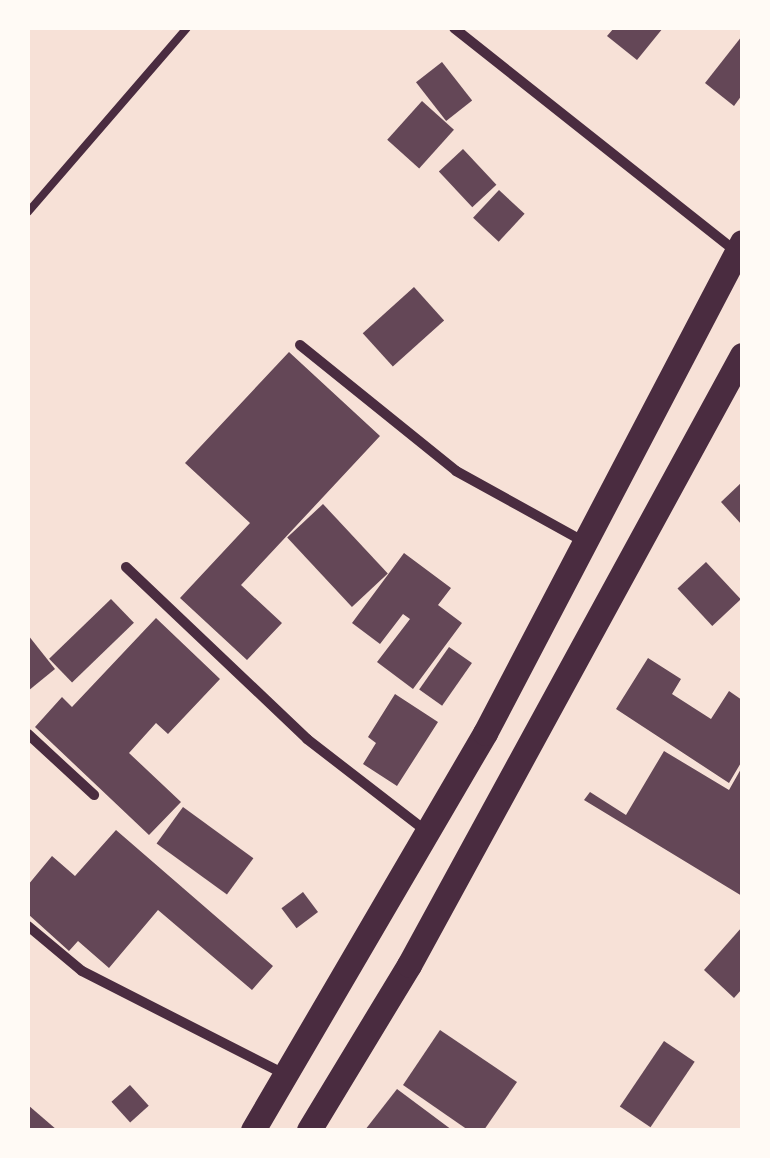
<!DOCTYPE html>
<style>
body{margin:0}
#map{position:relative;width:770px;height:1158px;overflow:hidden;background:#f7e1d7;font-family:Overpass,sans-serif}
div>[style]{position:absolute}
.building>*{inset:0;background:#644757;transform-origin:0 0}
.service>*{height:8px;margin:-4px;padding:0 4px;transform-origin:4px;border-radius:4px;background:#4a2c40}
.minor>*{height:10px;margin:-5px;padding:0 5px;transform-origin:5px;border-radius:5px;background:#4a2c40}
.primary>*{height:25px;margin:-12.5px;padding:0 12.5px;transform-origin:12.5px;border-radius:12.5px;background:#4a2c40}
span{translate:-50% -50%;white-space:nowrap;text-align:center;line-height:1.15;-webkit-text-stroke:8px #fffaf5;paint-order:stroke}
.frame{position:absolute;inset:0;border:30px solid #fffaf5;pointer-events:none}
</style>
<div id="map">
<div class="building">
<div style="clip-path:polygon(614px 28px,663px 28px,637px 60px,607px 36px)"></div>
<div style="clip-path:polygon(742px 36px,742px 95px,734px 106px,705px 83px)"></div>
<div style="left:442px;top:62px;width:49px;height:33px;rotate:52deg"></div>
<div style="left:422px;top:101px;width:43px;height:52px;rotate:42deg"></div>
<div style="left:463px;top:149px;width:49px;height:33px;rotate:47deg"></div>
<div style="left:499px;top:190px;width:35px;height:38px;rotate:43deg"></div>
<div style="left:414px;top:287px;width:45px;height:69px;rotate:48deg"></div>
<div style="clip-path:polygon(289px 352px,380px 436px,241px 585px,282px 623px,247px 660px,180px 598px,250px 523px,185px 463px)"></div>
<div style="clip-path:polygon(742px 482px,742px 525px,721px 502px)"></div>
<div style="left:323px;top:504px;width:95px;height:49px;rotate:47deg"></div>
<div style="clip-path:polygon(404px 553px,451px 588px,438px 605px,462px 623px,413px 689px,377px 662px,410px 619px,403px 614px,380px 644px,352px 623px)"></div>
<div style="left:706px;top:562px;width:51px;height:39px;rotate:47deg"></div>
<div style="left:111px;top:599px;width:33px;height:86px;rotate:46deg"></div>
<div style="clip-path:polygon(156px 618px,220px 679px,168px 734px,156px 723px,129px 753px,181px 802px,149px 835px,35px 727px,62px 697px,72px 707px)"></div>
<div style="clip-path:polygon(28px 635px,55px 669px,28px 691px)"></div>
<div style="left:449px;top:647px;width:28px;height:52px;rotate:35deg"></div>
<div style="clip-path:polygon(648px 658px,681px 679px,672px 694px,711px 719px,729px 691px,742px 700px,742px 761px,729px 783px,616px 709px)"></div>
<div style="clip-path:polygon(395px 694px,438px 722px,397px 786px,363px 764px,376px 743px,368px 737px)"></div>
<div style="clip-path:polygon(664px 751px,729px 790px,742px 767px,742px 896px,584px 800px,590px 792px,626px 815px)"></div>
<div style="left:183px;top:807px;width:87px;height:45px;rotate:36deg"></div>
<div style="clip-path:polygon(116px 830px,273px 966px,252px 990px,158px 910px,109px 968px,78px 941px,69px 951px,28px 914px,28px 885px,52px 856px,75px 876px)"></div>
<div style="left:303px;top:892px;width:25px;height:27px;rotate:53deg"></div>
<div style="clip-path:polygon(742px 927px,742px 989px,734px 998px,704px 970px)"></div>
<div style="clip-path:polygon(440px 1030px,517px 1082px,484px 1130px,468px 1130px,403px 1085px)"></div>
<div style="left:664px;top:1041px;width:37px;height:79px;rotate:34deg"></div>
<div style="left:130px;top:1085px;width:28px;height:25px;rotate:48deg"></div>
<div style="clip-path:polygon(397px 1089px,452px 1130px,365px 1130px)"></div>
<div style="clip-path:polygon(28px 1105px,57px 1130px,28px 1130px)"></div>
</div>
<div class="service">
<div style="left:28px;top:212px;width:243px;rotate:-49.2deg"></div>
</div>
<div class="minor">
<div style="left:454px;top:28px;width:359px;rotate:38.4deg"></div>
<div style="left:300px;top:345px;width:201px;rotate:38.9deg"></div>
<div style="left:456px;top:471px;width:145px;rotate:28.9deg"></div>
<div style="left:126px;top:567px;width:250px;rotate:43.5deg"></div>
<div style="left:307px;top:739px;width:150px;rotate:37.7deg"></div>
<div style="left:28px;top:734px;width:90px;rotate:42.7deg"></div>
<div style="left:28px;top:926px;width:70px;rotate:39.8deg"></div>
<div style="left:82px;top:971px;width:227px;rotate:27deg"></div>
</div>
<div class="primary">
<div style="left:253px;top:1130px;width:460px;rotate:-59.7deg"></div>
<div style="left:485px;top:733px;width:554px;rotate:-62.37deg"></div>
<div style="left:309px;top:1130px;width:193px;rotate:-58.8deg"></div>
<div style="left:409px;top:965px;width:695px;rotate:-61.37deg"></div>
</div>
<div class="frame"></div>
</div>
